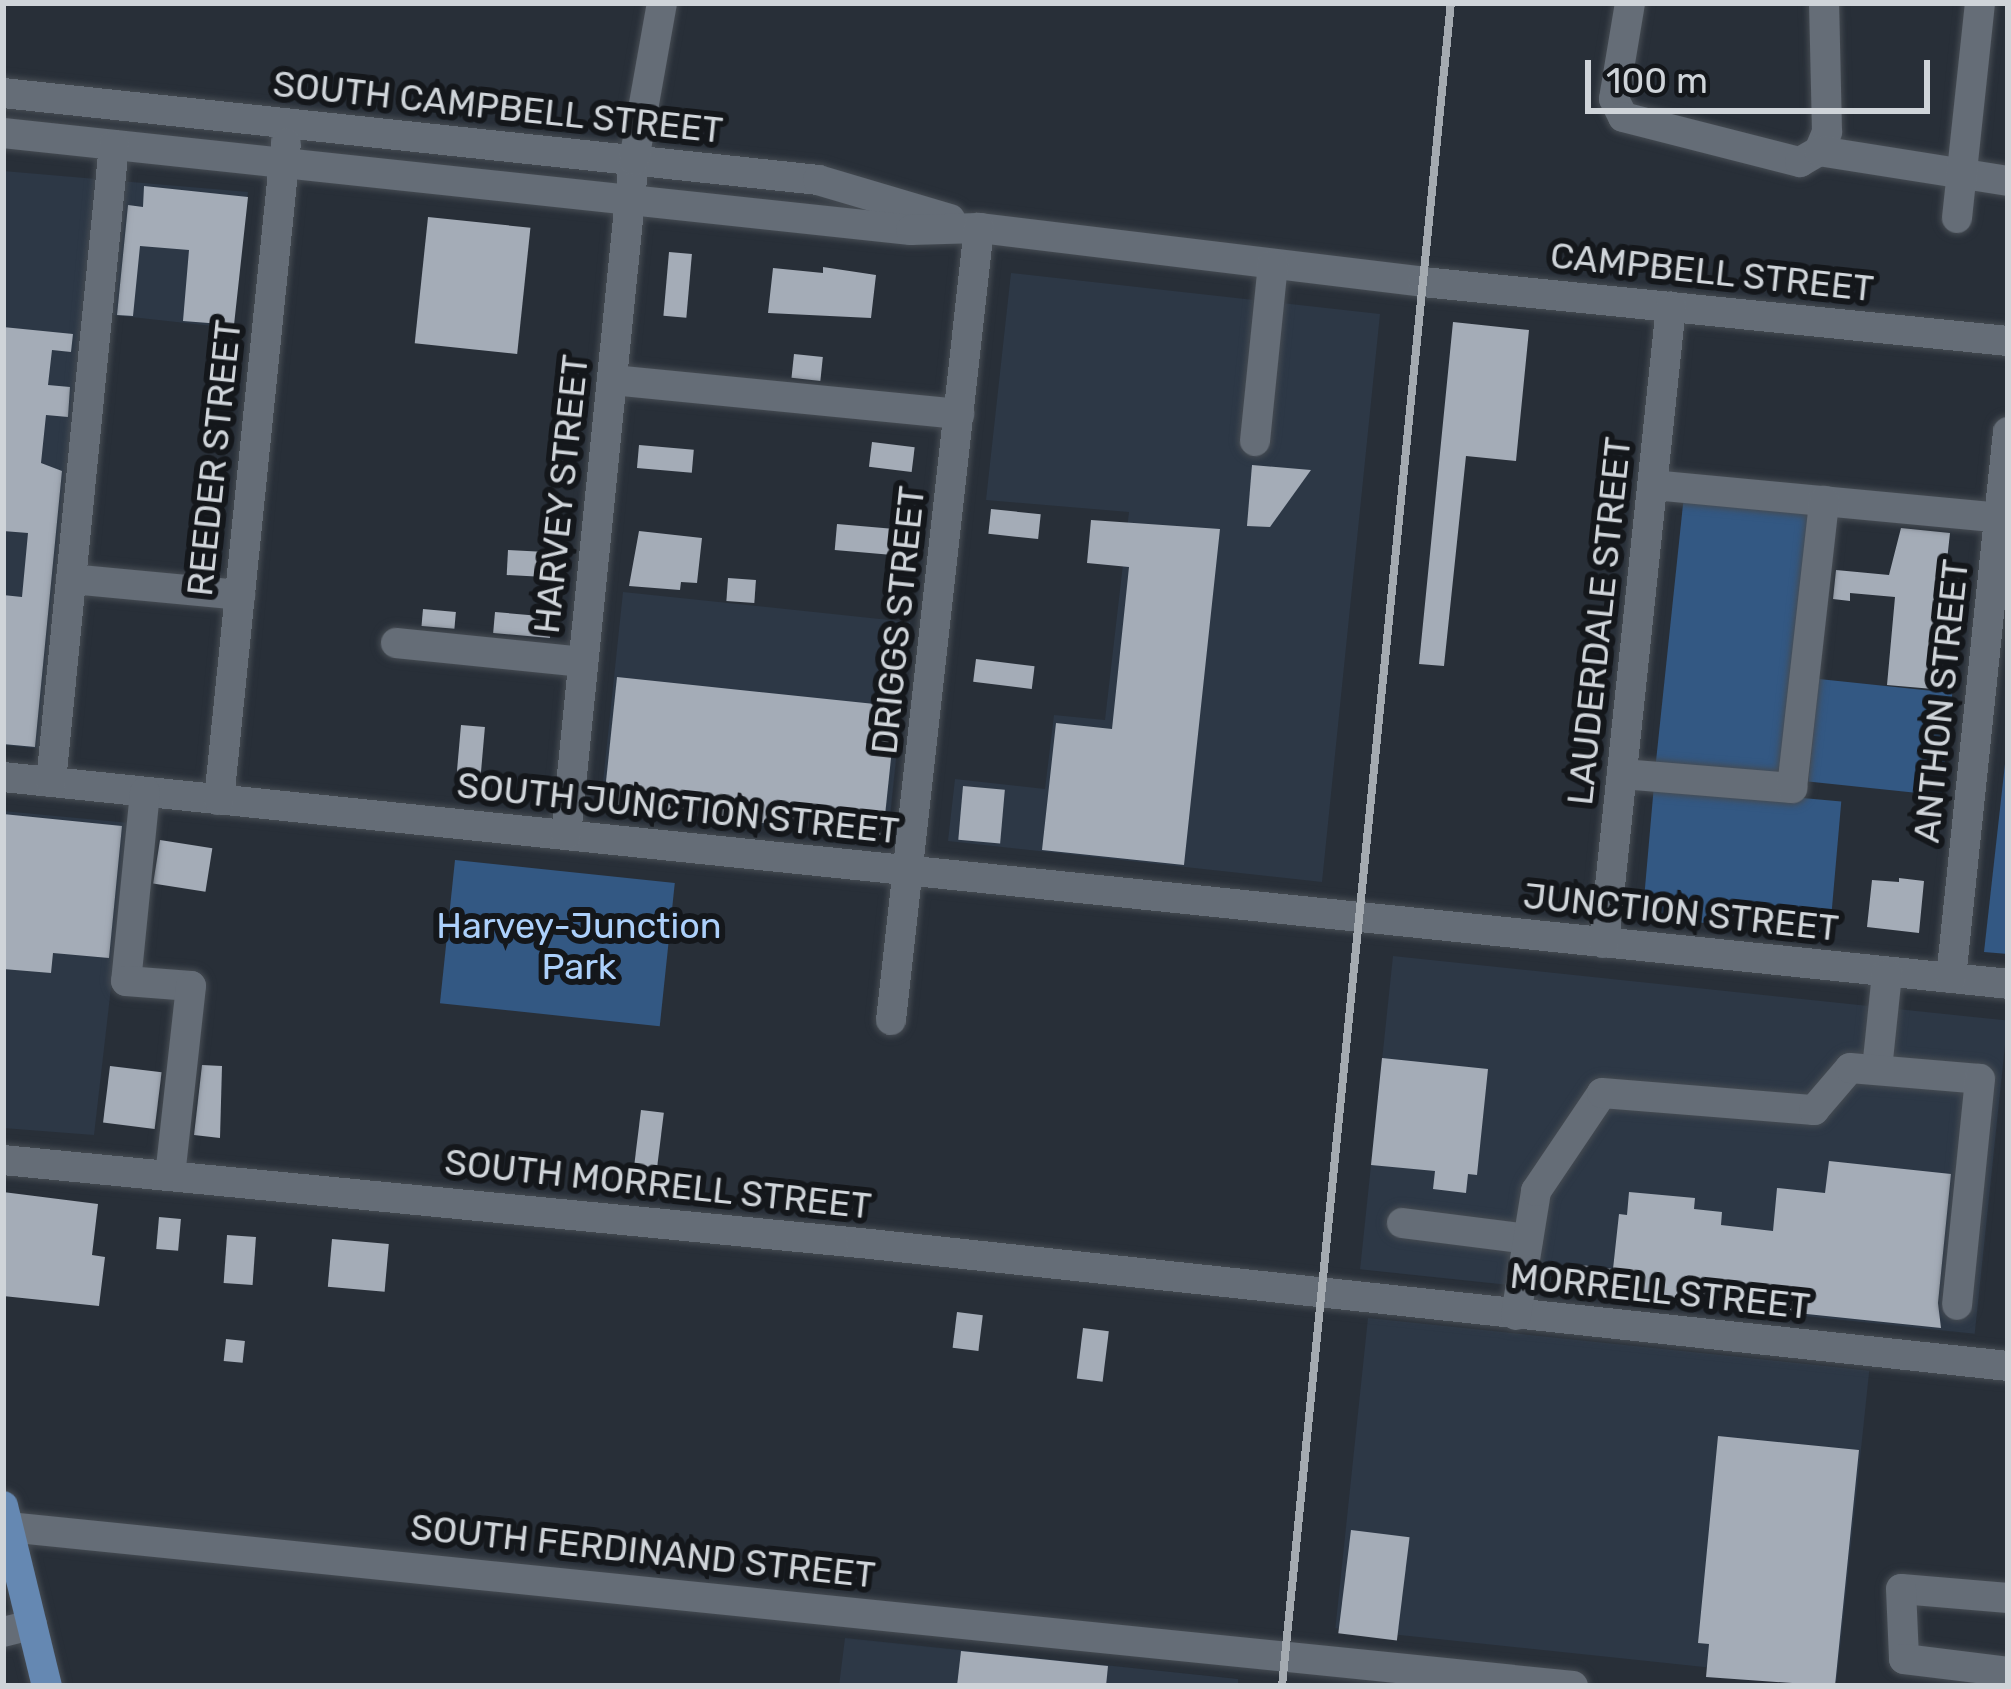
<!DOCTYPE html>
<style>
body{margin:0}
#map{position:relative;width:2011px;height:1689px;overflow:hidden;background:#282f38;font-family:Rubik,sans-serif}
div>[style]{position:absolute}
.built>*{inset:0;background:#2d3846;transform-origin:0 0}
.green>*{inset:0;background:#335883;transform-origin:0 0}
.building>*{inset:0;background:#a4acb7;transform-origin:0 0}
.roads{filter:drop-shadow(0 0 3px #464c53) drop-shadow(0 0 3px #464c53)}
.minor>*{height:30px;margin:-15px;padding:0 15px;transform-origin:15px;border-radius:15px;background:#656d77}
.major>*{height:30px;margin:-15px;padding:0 15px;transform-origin:15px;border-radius:15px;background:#6588b2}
.rail>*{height:8px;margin:-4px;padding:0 4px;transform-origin:4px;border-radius:4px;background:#a4aab0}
span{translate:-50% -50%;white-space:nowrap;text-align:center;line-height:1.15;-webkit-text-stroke:12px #14171b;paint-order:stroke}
.street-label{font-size:36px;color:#cfd4d9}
.park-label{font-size:36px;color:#acd0fb}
.frame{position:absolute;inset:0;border:6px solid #cfd4d9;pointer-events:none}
.scale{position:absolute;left:1585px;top:60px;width:345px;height:54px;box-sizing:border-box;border:6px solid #cfd4d9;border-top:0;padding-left:15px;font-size:36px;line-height:42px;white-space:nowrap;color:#cfd4d9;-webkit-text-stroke:9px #14171b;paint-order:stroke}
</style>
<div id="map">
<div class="built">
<div style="clip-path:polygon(3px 171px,248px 192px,231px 328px,86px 312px,42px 749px,3px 745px)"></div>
<div style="clip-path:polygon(1011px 273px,1380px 314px,1322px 882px,948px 841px,955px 779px,1045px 789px,1054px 715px,1105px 720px,1129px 512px,986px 500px)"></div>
<div style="left:623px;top:592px;width:289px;height:218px;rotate:6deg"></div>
<div style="clip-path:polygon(3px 811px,130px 823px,94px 1135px,3px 1128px)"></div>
<div style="left:1393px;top:956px;width:618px;height:315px;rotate:6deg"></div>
<div style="left:1368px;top:1318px;width:504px;height:312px;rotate:6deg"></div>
<div style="clip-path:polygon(845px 1638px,1238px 1679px,1238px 1686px,839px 1686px)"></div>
</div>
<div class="green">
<div style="left:1684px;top:495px;width:132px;height:273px;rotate:6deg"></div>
<div style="left:1819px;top:679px;width:134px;height:103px;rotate:6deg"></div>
<div style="clip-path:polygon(2005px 764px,2008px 765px,2008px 954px,1984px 952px)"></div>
<div style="left:1654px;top:785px;width:188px;height:133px;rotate:5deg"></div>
<div style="left:455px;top:860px;width:221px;height:144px;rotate:6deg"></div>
</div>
<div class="building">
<div style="clip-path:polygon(144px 186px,248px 197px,234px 325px,183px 321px,189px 250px,140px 246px,133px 316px,117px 315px,128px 205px,143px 207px)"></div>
<div style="left:428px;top:217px;width:103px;height:127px;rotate:6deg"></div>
<div style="left:669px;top:252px;width:23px;height:64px;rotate:5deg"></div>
<div style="clip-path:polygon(823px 267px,876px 275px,871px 318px,768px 313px,773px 268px,823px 273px)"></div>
<div style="clip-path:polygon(1453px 322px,1529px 330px,1516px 461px,1466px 456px,1444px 666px,1419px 664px)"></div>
<div style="clip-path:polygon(3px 327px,73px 334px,71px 352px,52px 350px,48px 385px,70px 387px,68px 417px,46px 415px,41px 463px,62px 471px,35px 747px,3px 744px,3px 595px,22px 597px,28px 533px,3px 531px)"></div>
<div style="left:794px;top:354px;width:29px;height:24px;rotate:6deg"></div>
<div style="left:872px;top:442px;width:43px;height:25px;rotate:7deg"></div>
<div style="left:639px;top:445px;width:55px;height:23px;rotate:5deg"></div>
<div style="clip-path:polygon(1252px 465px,1311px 470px,1270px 527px,1247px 526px)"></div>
<div style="left:991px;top:509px;width:50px;height:25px;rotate:6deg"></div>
<div style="clip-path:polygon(1091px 520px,1220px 529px,1184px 865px,1042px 850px,1056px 723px,1112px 729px,1129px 567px,1087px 563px)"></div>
<div style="left:837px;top:524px;width:58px;height:26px;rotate:5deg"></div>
<div style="clip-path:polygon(1901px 528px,1950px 533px,1933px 689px,1887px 685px,1895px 597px,1850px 593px,1850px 601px,1833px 599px,1836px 570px,1889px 575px)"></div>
<div style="clip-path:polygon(639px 531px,702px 538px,697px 583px,681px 582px,680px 590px,629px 586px)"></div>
<div style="left:508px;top:550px;width:43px;height:25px;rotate:3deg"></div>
<div style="left:728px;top:578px;width:28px;height:23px;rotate:4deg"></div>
<div style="left:423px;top:609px;width:33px;height:17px;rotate:5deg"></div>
<div style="left:495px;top:612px;width:57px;height:21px;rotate:5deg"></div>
<div style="left:976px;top:659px;width:59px;height:23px;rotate:7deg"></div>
<div style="left:617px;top:677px;width:281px;height:130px;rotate:6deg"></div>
<div style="left:461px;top:725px;width:24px;height:56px;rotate:5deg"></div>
<div style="left:963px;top:786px;width:42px;height:54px;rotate:5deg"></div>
<div style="clip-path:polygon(3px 814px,122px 826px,109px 958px,53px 953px,51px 973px,3px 969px)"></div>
<div style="left:160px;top:840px;width:53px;height:44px;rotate:9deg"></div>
<div style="clip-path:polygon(1899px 878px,1924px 881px,1919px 933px,1867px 927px,1872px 880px,1899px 882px)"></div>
<div style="clip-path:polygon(1382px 1058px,1488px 1069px,1477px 1175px,1468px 1174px,1466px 1193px,1433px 1189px,1435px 1171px,1371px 1165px)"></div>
<div style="clip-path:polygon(202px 1065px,222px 1066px,220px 1138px,194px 1135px)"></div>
<div style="left:110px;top:1066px;width:52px;height:57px;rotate:7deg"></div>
<div style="left:641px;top:1110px;width:23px;height:74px;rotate:7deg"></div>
<div style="clip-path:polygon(1829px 1161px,1951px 1174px,1938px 1303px,1941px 1328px,1759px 1309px,1760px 1300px,1699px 1294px,1698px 1306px,1570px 1292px,1573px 1264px,1613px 1269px,1619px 1214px,1627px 1215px,1629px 1192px,1695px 1198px,1694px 1209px,1722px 1212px,1721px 1225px,1773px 1231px,1777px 1188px,1825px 1193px)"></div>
<div style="clip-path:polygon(3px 1192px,98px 1204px,92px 1255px,105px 1257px,99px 1306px,3px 1296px)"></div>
<div style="left:159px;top:1217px;width:22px;height:32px;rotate:5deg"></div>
<div style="left:227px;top:1235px;width:29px;height:48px;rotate:4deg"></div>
<div style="left:332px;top:1239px;width:57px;height:48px;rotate:5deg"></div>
<div style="left:957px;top:1312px;width:26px;height:36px;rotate:7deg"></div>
<div style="left:1083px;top:1328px;width:26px;height:51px;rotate:7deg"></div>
<div style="left:226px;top:1339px;width:19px;height:22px;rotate:6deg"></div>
<div style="clip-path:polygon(1718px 1436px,1859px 1450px,1835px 1686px,1706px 1677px,1709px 1644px,1698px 1643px)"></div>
<div style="left:1351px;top:1530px;width:59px;height:104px;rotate:7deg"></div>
<div style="clip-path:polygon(961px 1651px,1108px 1666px,1106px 1686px,957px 1686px)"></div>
</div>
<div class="roads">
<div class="minor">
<div style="left:1630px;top:3px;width:97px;rotate:99.5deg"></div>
<div style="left:1614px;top:99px;width:20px;rotate:63deg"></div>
<div style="left:1623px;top:117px;width:183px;rotate:14.3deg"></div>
<div style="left:1800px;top:162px;width:22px;rotate:-30deg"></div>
<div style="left:1819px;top:151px;width:21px;rotate:-67deg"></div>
<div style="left:1827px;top:132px;width:129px;rotate:-91.3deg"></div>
<div style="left:3px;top:93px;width:820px;rotate:6.09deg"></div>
<div style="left:818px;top:180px;width:138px;rotate:16.5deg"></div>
<div style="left:3px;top:133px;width:913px;rotate:6.1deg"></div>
<div style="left:911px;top:230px;width:68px;rotate:-1.7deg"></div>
<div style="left:979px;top:228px;width:447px;rotate:6.9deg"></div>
<div style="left:1423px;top:282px;width:588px;rotate:5.76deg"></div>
<div style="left:1819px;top:151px;width:191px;rotate:9deg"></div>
<div style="left:1957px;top:218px;width:216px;rotate:-83.9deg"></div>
<div style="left:612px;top:380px;width:349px;rotate:5.6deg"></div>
<div style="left:1255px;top:441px;width:177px;rotate:-84.2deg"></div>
<div style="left:1653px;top:485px;width:348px;rotate:5.4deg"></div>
<div style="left:71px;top:579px;width:170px;rotate:5.4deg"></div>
<div style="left:396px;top:643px;width:188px;rotate:5.8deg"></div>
<div style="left:1622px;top:774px;width:171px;rotate:4.7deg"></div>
<div style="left:1792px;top:788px;width:289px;rotate:-83.6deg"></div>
<div style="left:3px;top:777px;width:2016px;rotate:5.89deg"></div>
<div style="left:51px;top:782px;width:640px;rotate:-84.35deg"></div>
<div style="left:145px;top:792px;width:190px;rotate:95.7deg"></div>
<div style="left:126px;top:981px;width:65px;rotate:4.4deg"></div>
<div style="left:191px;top:986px;width:191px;rotate:96.3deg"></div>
<div style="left:219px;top:800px;width:660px;rotate:-84.18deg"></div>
<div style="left:566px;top:835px;width:678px;rotate:-84.25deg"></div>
<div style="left:634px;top:160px;width:159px;rotate:-79.9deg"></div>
<div style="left:1604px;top:943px;width:640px;rotate:-83.99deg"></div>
<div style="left:1951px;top:978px;width:549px;rotate:-84.04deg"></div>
<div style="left:891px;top:1020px;width:797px;rotate:-83.66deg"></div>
<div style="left:1877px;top:1069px;width:96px;rotate:-84deg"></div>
<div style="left:3px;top:1160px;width:862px;rotate:5.53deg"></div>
<div style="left:861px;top:1243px;width:1154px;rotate:6.12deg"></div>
<div style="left:1402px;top:1223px;width:127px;rotate:7.2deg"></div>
<div style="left:1516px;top:1315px;width:126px;rotate:-80.8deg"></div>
<div style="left:1536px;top:1191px;width:118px;rotate:-56deg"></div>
<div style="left:1602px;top:1093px;width:213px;rotate:4.6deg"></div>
<div style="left:1814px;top:1110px;width:55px;rotate:-49.4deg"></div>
<div style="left:1850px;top:1068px;width:130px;rotate:4.8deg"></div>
<div style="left:1980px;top:1079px;width:227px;rotate:95.8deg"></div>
<div style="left:8px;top:1527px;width:1573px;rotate:5.8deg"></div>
<div style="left:2008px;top:1598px;width:107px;rotate:-175.2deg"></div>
<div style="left:1901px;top:1589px;width:70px;rotate:87.5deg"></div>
<div style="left:1904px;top:1659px;width:105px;rotate:7.1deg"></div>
<div style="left:3px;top:1632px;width:30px;rotate:-14deg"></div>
</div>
<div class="major">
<div style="left:3px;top:1506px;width:185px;rotate:76.3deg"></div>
</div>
</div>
<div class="rail">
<div style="left:1282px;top:1686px;width:1691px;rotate:-84.27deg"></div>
</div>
<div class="street-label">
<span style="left:498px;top:107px;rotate:6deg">SOUTH CAMPBELL STREET</span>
<span style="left:1712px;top:272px;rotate:6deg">CAMPBELL STREET</span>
<span style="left:214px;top:458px;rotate:-84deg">REEDER STREET</span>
<span style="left:561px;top:494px;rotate:-84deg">HARVEY STREET</span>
<span style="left:898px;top:620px;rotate:-84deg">DRIGGS STREET</span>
<span style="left:1599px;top:621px;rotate:-84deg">LAUDERDALE STREET</span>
<span style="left:1941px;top:701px;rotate:-84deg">ANTHON STREET</span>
<span style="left:678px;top:808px;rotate:6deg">SOUTH JUNCTION STREET</span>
<span style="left:1681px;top:912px;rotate:6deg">JUNCTION STREET</span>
<span style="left:658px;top:1184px;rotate:6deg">SOUTH MORRELL STREET</span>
<span style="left:1660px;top:1291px;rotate:6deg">MORRELL STREET</span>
<span style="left:643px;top:1551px;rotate:6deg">SOUTH FERDINAND STREET</span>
</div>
<div class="park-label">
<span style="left:579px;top:946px">Harvey-Junction<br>Park</span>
</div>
<div class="frame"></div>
<div class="scale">100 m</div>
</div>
